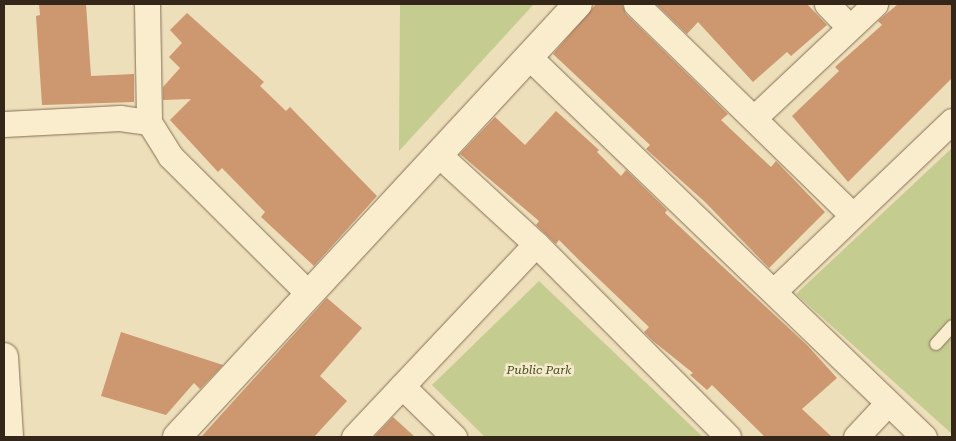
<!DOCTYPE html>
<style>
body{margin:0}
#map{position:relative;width:956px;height:441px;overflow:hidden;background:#eedfbb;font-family:"Roboto Serif",serif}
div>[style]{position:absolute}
.green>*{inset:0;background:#c4cc90}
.building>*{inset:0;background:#cd9770}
.roads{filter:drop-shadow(0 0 1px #856f55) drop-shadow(0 0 1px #856f55)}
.service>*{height:12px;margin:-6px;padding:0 6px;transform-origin:6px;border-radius:6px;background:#f9edce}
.minor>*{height:25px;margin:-12.5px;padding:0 12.5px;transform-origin:12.5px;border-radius:12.5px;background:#f9edce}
.tertiary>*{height:28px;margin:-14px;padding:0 14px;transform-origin:14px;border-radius:14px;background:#f9edce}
span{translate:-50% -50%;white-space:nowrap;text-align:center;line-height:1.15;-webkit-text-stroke:5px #f5e9cb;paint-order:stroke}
.park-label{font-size:12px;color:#445121;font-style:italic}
.frame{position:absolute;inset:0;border:5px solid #34271a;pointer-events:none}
</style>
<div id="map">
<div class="green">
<div style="clip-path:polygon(400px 4px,534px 4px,399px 151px)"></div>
<div style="clip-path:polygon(952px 148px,952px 434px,796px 294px)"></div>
<div style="clip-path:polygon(539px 281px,703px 437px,485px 437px,432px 385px)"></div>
</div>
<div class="building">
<div style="clip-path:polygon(39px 4px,86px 4px,91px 76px,134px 74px,134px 102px,42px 105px,36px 16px,40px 15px)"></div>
<div style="clip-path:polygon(596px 4px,622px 4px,626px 14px,728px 114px,721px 120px,771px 167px,776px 161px,825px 212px,769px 268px,705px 202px,646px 149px,650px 145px,553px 54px)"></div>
<div style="clip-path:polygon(656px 4px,807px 4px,827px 25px,791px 56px,787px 52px,753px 82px,698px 22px,687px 34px)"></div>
<div style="clip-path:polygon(898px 4px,952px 4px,952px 78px,848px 182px,792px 116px,839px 71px,835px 67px,882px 25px,878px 21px)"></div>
<div style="clip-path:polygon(187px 13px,264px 82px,260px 86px,286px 111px,290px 107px,377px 196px,314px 266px,261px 217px,265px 212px,222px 168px,218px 172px,170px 120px,191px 99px,163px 100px,163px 87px,180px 68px,169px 57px,182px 43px,170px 30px)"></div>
<div style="clip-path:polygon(556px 111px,599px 150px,597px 152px,621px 176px,626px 170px,667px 210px,665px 213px,807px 345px,837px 378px,802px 409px,832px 437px,765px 437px,712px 385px,707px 390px,690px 375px,693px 373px,653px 341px,644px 332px,649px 327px,579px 260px,559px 240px,556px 244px,536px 225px,539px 221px,460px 154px,495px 117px,525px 145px)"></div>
<div style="clip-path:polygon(327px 298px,362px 328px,320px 376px,347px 401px,314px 437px,201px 437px)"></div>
<div style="clip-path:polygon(121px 332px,223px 365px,200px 389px,194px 383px,166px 415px,101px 396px)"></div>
<div style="clip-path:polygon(393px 417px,415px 437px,374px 437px)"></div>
</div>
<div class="roads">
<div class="service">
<div style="left:936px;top:344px;width:24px;rotate:-48deg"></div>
</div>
<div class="minor">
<div style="left:147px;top:4px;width:118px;rotate:89deg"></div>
<div style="left:636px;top:4px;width:301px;rotate:44.3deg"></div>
<div style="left:827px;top:4px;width:32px;rotate:46deg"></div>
<div style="left:529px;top:57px;width:548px;rotate:43.89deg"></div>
<div style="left:755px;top:117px;width:165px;rotate:-43.3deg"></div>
<div style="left:4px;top:124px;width:116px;rotate:-3deg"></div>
<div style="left:120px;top:118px;width:29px;rotate:8deg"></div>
<div style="left:149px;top:122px;width:40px;rotate:58deg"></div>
<div style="left:170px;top:156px;width:196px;rotate:44.8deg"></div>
<div style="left:438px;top:154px;width:133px;rotate:42.6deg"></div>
<div style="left:536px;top:244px;width:272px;rotate:45.1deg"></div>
<div style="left:774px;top:291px;width:246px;rotate:-43.7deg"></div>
<div style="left:402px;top:386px;width:73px;rotate:44.4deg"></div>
<div style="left:354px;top:437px;width:265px;rotate:-46.7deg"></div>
<div style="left:856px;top:437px;width:44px;rotate:-46.8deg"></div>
</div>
<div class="tertiary">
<div style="left:4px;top:357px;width:80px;rotate:86.4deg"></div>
<div style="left:177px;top:437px;width:590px;rotate:-47.2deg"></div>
</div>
</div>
<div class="park-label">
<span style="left:539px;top:371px">Public Park</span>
</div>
<div class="frame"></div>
</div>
